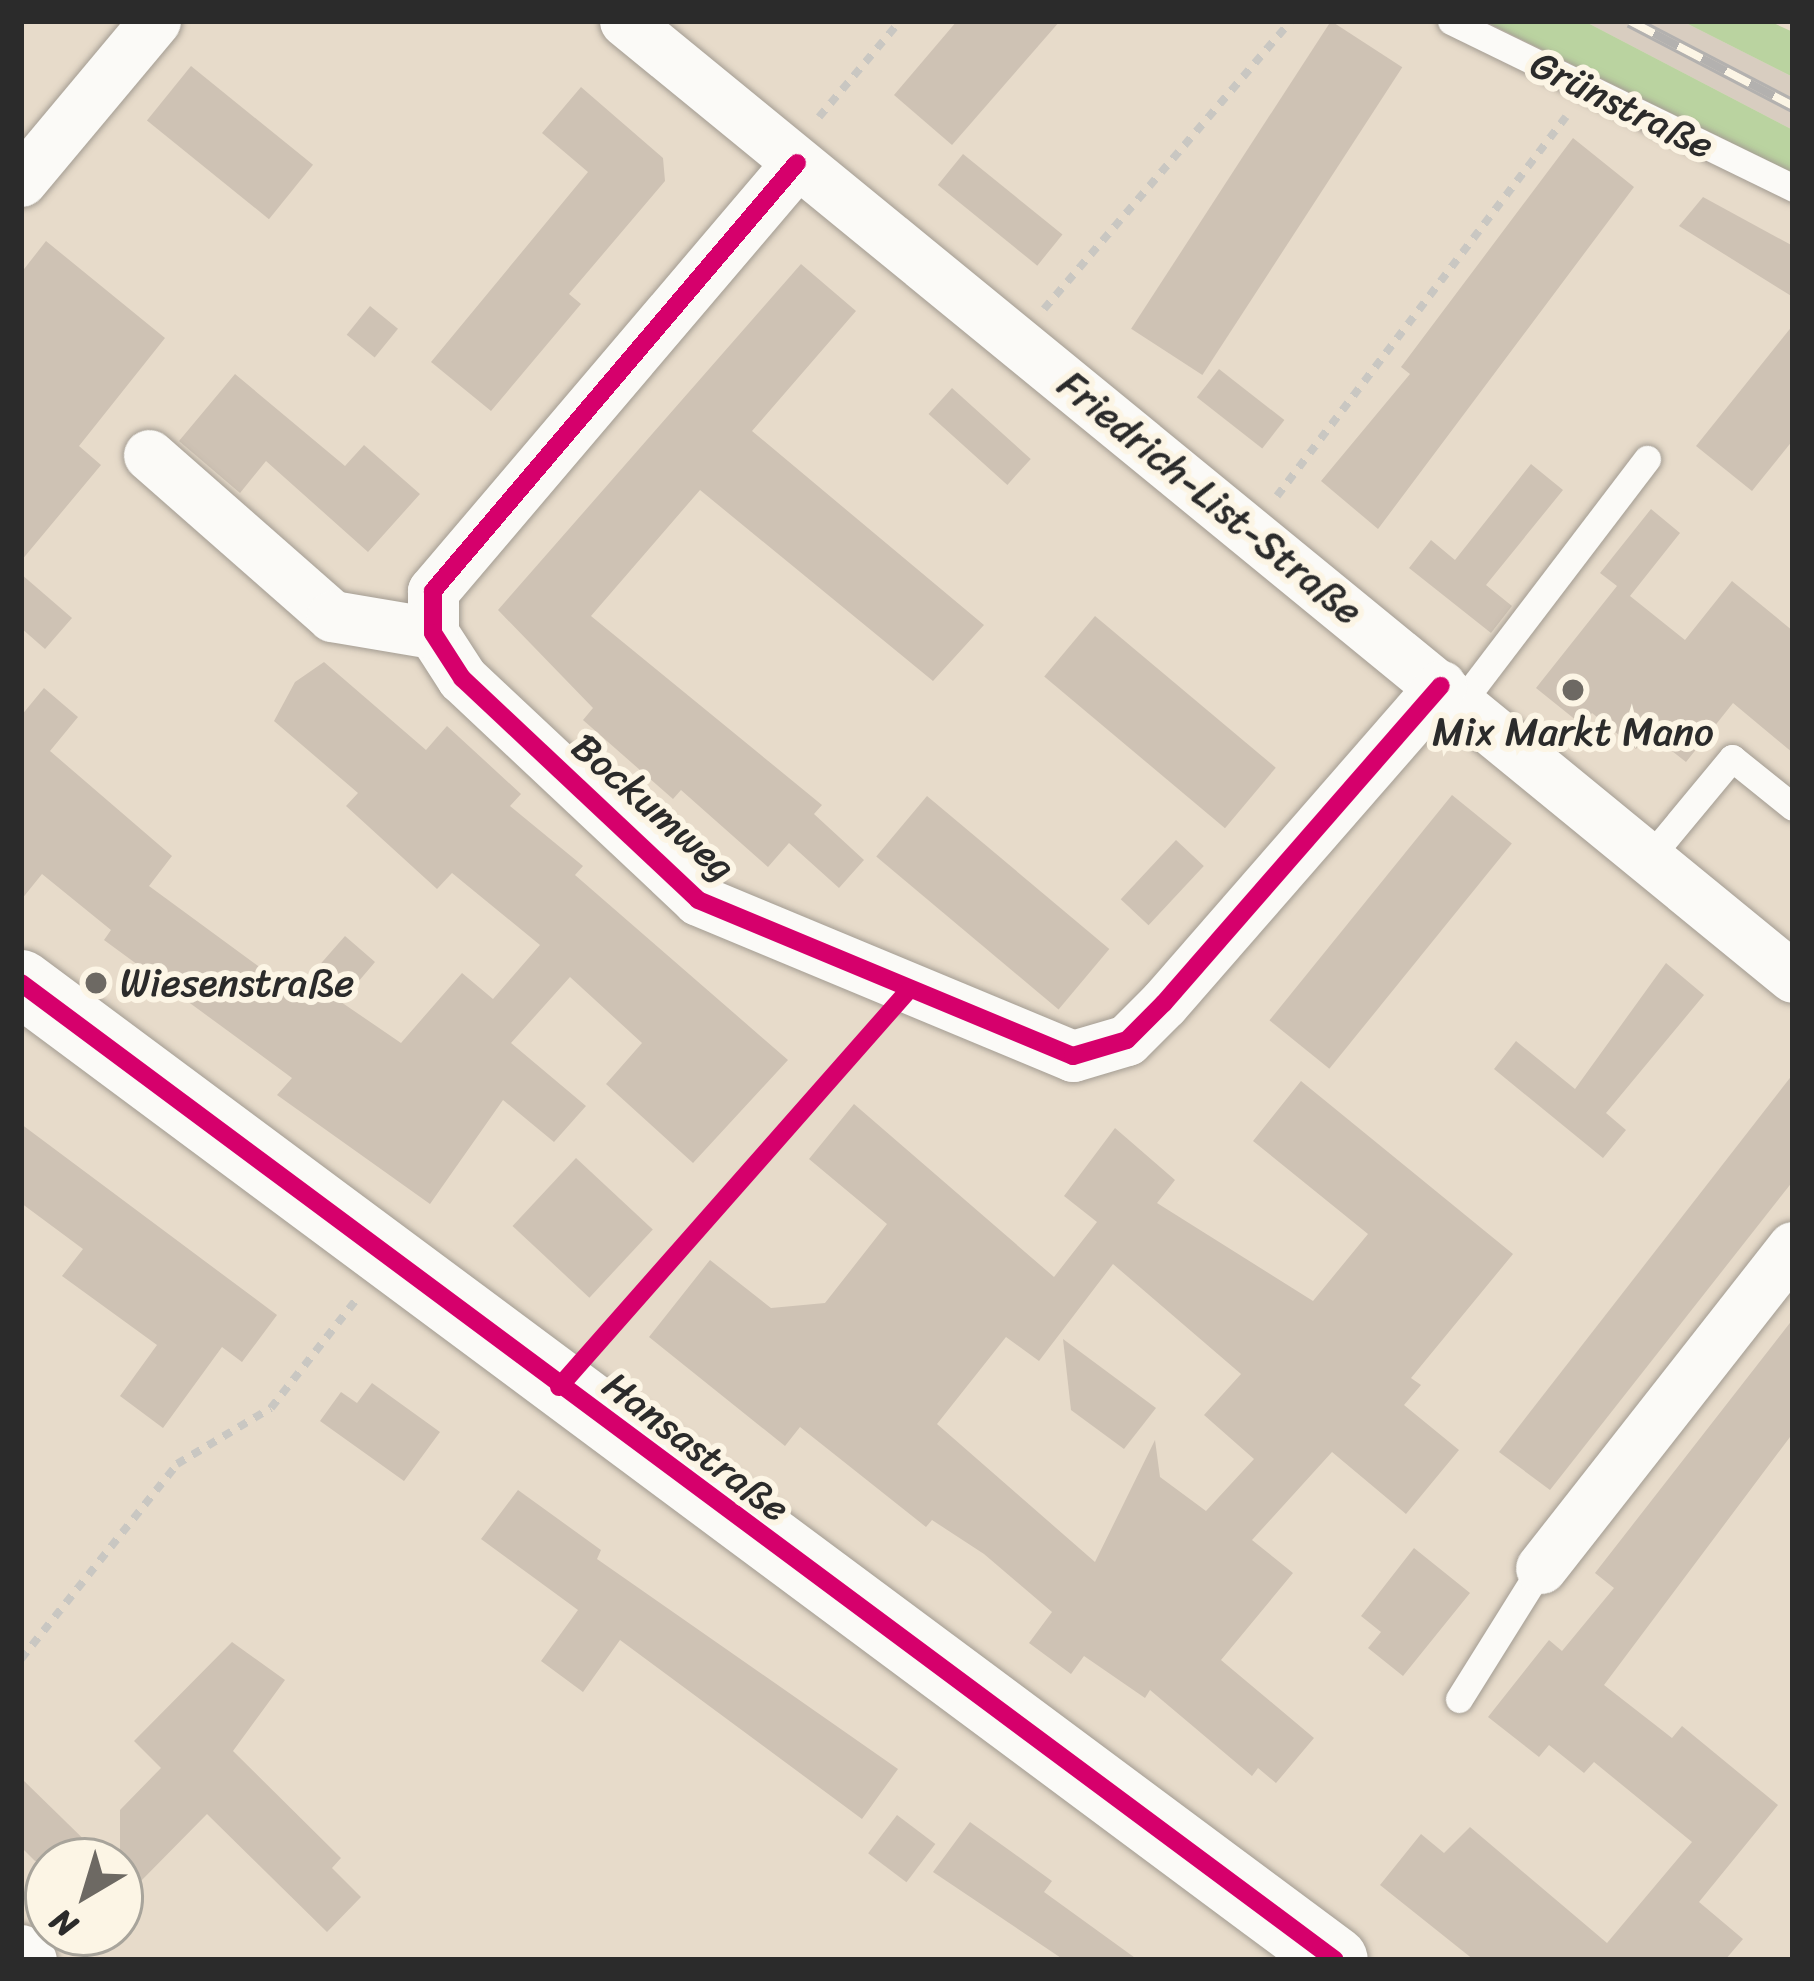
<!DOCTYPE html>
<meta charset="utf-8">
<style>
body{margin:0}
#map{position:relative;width:1814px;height:1981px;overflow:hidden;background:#e7dbca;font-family:Sriracha,sans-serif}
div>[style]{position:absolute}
.industrial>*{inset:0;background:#d8cdc0}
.green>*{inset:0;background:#bad3a0}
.building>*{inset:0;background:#cec2b4;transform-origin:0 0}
.path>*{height:8px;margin-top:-4px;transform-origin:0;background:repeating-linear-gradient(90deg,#c9c7c2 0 9px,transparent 0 18px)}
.roads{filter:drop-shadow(0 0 3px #a39c92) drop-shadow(0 0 3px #a39c92)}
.lane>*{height:27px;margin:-13.5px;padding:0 13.5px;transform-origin:13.5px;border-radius:13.5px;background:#fbfaf7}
.street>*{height:51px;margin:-25.5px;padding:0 25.5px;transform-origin:25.5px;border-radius:25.5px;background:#fbfaf7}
.secondary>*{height:66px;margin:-33px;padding:0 33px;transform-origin:33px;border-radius:33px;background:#fbfaf7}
.rail>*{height:14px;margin-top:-7px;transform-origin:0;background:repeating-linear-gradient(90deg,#fcf5e5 0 27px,#b3b1af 0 54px);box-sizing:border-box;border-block:3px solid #b3b1af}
.cycleway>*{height:18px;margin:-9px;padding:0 9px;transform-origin:9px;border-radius:9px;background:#d6006c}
.dots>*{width:33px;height:33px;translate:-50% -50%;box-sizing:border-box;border:6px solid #fcf5e5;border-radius:50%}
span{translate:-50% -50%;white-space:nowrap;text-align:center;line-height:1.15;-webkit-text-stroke:12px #fcf5e5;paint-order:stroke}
.street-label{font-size:39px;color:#2b2b2b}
.poi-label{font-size:39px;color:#2b2b2b}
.left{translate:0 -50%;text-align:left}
.frame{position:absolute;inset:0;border:24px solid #2b2b2b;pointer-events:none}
.north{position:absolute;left:24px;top:1837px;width:120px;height:120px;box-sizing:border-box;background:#fcf5e5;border:3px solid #a8a49b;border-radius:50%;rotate:218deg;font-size:33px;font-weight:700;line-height:48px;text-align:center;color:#2b2b2b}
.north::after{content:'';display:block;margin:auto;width:42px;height:54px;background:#6d6963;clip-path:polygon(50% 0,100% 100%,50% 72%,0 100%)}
</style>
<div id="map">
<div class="industrial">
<div style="clip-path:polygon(1584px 21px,1682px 21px,1793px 77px,1793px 130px)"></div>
</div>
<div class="green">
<div style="clip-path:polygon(1484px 21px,1584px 21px,1793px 130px,1793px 173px)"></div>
<div style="clip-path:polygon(1682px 21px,1769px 21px,1793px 32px,1793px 77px)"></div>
</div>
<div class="building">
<div style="clip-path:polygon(957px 21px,1060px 21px,952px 145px,894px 95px)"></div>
<div style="left:1331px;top:21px;width:85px;height:367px;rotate:33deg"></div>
<div style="left:191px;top:66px;width:157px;height:70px;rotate:39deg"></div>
<div style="clip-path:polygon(581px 87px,663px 158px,665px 181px,569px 294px,581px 304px,491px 411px,431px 362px,588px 172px,542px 133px)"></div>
<div style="clip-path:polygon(1573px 138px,1634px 187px,1378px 529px,1321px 481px,1410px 374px,1401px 367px)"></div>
<div style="left:963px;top:154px;width:128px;height:40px;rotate:39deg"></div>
<div style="clip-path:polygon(1703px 197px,1793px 246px,1793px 297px,1679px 226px)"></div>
<div style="clip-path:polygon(46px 241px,165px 338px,79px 446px,101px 465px,21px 561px,21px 273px)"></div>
<div style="clip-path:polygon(801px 264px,856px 311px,752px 431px,984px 625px,933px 681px,700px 490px,591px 616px,822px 805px,814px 814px,864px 860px,839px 888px,789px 843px,768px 867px,681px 790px,673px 799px,583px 720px,593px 708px,498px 610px)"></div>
<div style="left:370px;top:306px;width:36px;height:37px;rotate:39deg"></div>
<div style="clip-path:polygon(1793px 325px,1793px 440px,1752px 491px,1696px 446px)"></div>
<div style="left:1219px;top:369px;width:83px;height:36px;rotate:38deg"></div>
<div style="clip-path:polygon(235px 374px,345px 466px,364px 445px,420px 494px,368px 552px,266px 461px,240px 493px,179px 441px)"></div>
<div style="left:952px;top:388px;width:106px;height:35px;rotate:42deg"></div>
<div style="clip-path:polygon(1531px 464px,1563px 490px,1486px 585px,1512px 606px,1491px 633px,1409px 568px,1431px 540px,1455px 560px)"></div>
<div style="clip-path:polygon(1651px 509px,1680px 533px,1630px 596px,1685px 640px,1732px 581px,1793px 631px,1793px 753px,1733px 703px,1686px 762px,1649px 733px,1636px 749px,1592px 713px,1582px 725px,1536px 688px,1617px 586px,1600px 573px)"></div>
<div style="clip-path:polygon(21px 574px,72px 618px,45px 649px,21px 628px)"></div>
<div style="left:1095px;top:616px;width:236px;height:79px;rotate:40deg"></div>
<div style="clip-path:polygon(324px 662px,426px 750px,447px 726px,521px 794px,510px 806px,583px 866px,575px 875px,788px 1060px,693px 1163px,606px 1084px,642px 1043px,570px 977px,511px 1043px,586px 1106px,554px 1142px,503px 1100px,430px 1204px,277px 1095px,292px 1078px,104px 940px,111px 930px,42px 874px,21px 900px,21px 716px,44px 688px,78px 717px,50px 751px,172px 856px,149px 886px,295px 993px,345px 936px,375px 962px,341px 1002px,401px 1043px,462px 973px,493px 999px,540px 945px,452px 873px,437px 889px,346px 806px,358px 793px,274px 721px,295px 682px)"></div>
<div style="left:1452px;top:795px;width:77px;height:290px;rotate:39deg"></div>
<div style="left:927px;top:796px;width:238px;height:79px;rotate:40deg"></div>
<div style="left:1176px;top:840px;width:38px;height:81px;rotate:43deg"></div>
<div style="clip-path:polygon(1666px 963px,1704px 995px,1606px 1113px,1626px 1130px,1603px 1158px,1494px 1069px,1516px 1041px,1575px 1089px)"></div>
<div style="clip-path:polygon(1793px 1074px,1793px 1181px,1550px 1490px,1499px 1452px)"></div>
<div style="clip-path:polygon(evenodd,1301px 1081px,1513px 1254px,1411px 1378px,1421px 1385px,1404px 1405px,1459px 1450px,1406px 1514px,1332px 1452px,1252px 1540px,1293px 1573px,1221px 1660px,1314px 1738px,1276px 1783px,1258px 1768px,1252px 1776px,1150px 1690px,1145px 1698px,1084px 1656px,1071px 1674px,1029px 1643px,1052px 1612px,984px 1554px,932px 1520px,926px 1527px,800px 1427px,785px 1446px,649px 1337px,710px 1260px,771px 1308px,825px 1303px,887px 1224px,809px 1159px,854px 1104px,1054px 1277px,1097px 1222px,1064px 1196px,1115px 1128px,1175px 1180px,1157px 1203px,1313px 1301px,1368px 1234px,1253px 1141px,1301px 1081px,1113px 1264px,1241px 1374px,1204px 1415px,1254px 1459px,1206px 1511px,1160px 1477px,1155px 1440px,1095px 1562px,937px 1424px,1006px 1337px,1039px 1361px,1113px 1264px)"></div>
<div style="clip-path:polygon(21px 1124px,277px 1315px,242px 1362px,222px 1347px,163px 1428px,120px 1396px,157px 1345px,62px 1276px,83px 1249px,21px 1203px)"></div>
<div style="left:576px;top:1158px;width:105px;height:93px;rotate:43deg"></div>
<div style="clip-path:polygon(1793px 1319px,1793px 1433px,1604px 1685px,1672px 1738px,1682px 1726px,1778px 1805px,1699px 1902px,1743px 1939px,1725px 1960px,1474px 1960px,1380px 1885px,1421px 1834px,1444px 1853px,1470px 1827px,1607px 1943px,1692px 1842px,1594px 1762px,1584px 1773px,1549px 1745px,1539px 1757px,1488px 1717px,1549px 1640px,1562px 1651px,1614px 1588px,1595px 1573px)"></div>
<div style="clip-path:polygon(1063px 1339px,1156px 1408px,1124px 1449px,1071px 1410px)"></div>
<div style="clip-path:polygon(372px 1383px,440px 1432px,404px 1481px,320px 1421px,341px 1392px,357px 1403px)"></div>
<div style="clip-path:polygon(518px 1490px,601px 1550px,597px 1559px,898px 1769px,862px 1819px,620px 1640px,583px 1692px,541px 1661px,578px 1610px,481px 1539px)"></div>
<div style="clip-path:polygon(1414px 1548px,1470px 1593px,1403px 1676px,1368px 1648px,1381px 1632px,1361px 1616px)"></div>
<div style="clip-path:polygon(232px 1642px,285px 1680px,233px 1751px,341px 1858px,332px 1868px,361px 1897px,327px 1932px,207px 1814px,138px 1884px,120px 1866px,120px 1810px,161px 1768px,134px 1741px)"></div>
<div style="clip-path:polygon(21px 1778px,106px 1861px,35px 1861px,21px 1847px)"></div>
<div style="left:897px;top:1815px;width:48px;height:48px;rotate:37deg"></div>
<div style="clip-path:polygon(970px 1822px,1052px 1881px,1044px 1892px,1138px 1960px,1064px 1960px,933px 1872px)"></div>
</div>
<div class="path">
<div style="left:819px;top:117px;width:126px;rotate:-49.8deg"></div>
<div style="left:1044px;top:309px;width:379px;rotate:-49.4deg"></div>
<div style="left:1277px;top:496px;width:477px;rotate:-52.7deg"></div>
<div style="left:21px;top:1659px;width:250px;rotate:-51.3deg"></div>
<div style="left:177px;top:1464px;width:109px;rotate:-30.8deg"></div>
<div style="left:271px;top:1408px;width:137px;rotate:-51.8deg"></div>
</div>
<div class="roads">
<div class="lane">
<div style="left:1451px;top:21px;width:381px;rotate:26deg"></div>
<div style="left:1461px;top:703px;width:307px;rotate:-52.7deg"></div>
<div style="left:1649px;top:858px;width:130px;rotate:-50.3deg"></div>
<div style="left:1732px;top:758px;width:78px;rotate:38.8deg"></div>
<div style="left:1459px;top:1699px;width:155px;rotate:-58deg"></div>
</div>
<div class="street">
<div style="left:625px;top:21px;width:1509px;rotate:39.3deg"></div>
<div style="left:797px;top:163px;width:562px;rotate:130.38deg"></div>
<div style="left:433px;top:591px;width:42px;rotate:90deg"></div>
<div style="left:433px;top:633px;width:54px;rotate:57.2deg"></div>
<div style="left:462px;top:678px;width:324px;rotate:43.2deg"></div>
<div style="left:698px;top:900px;width:406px;rotate:22.6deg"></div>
<div style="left:1073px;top:1056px;width:56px;rotate:-16.5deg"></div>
<div style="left:1127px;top:1040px;width:52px;rotate:-45deg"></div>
<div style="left:1164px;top:1003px;width:421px;rotate:-48.9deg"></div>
<div style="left:21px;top:181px;width:209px;rotate:-50.1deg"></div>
<div style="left:149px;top:455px;width:244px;rotate:41.3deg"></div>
<div style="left:332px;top:616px;width:102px;rotate:9.6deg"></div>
<div style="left:1541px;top:1568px;width:408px;rotate:-51.9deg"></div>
<div style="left:21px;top:1950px;width:14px;rotate:45deg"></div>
</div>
<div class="secondary">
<div style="left:21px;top:983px;width:1637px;rotate:36.63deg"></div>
</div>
</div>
<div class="rail">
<div style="left:1630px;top:21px;width:184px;rotate:27.5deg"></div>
</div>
<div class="cycleway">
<div style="left:797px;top:163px;width:562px;rotate:130.38deg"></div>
<div style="left:433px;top:591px;width:42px;rotate:90deg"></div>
<div style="left:433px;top:633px;width:54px;rotate:57.2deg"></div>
<div style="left:462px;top:678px;width:324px;rotate:43.2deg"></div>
<div style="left:698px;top:900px;width:406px;rotate:22.6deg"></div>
<div style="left:1073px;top:1056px;width:56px;rotate:-16.5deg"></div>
<div style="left:1127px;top:1040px;width:52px;rotate:-45deg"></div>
<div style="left:1164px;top:1003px;width:421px;rotate:-48.9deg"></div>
<div style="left:21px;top:983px;width:1637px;rotate:36.63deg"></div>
<div style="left:559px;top:1387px;width:528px;rotate:-48.61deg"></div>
</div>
<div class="dots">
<div style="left:1573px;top:690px;background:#6d6963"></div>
<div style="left:96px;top:983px;background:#6d6963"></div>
</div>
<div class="street-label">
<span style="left:1622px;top:105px;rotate:26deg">Grünstraße</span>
<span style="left:1210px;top:498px;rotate:39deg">Friedrich-List-Straße</span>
<span style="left:653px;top:807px;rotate:41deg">Bockumweg</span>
<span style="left:696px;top:1447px;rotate:37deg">Hansastraße</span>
</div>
<div class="poi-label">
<span style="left:1573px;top:732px">Mix Markt Mano</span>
<span class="left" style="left:120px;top:983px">Wiesenstraße</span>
</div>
<div class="frame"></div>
<div class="north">N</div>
</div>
